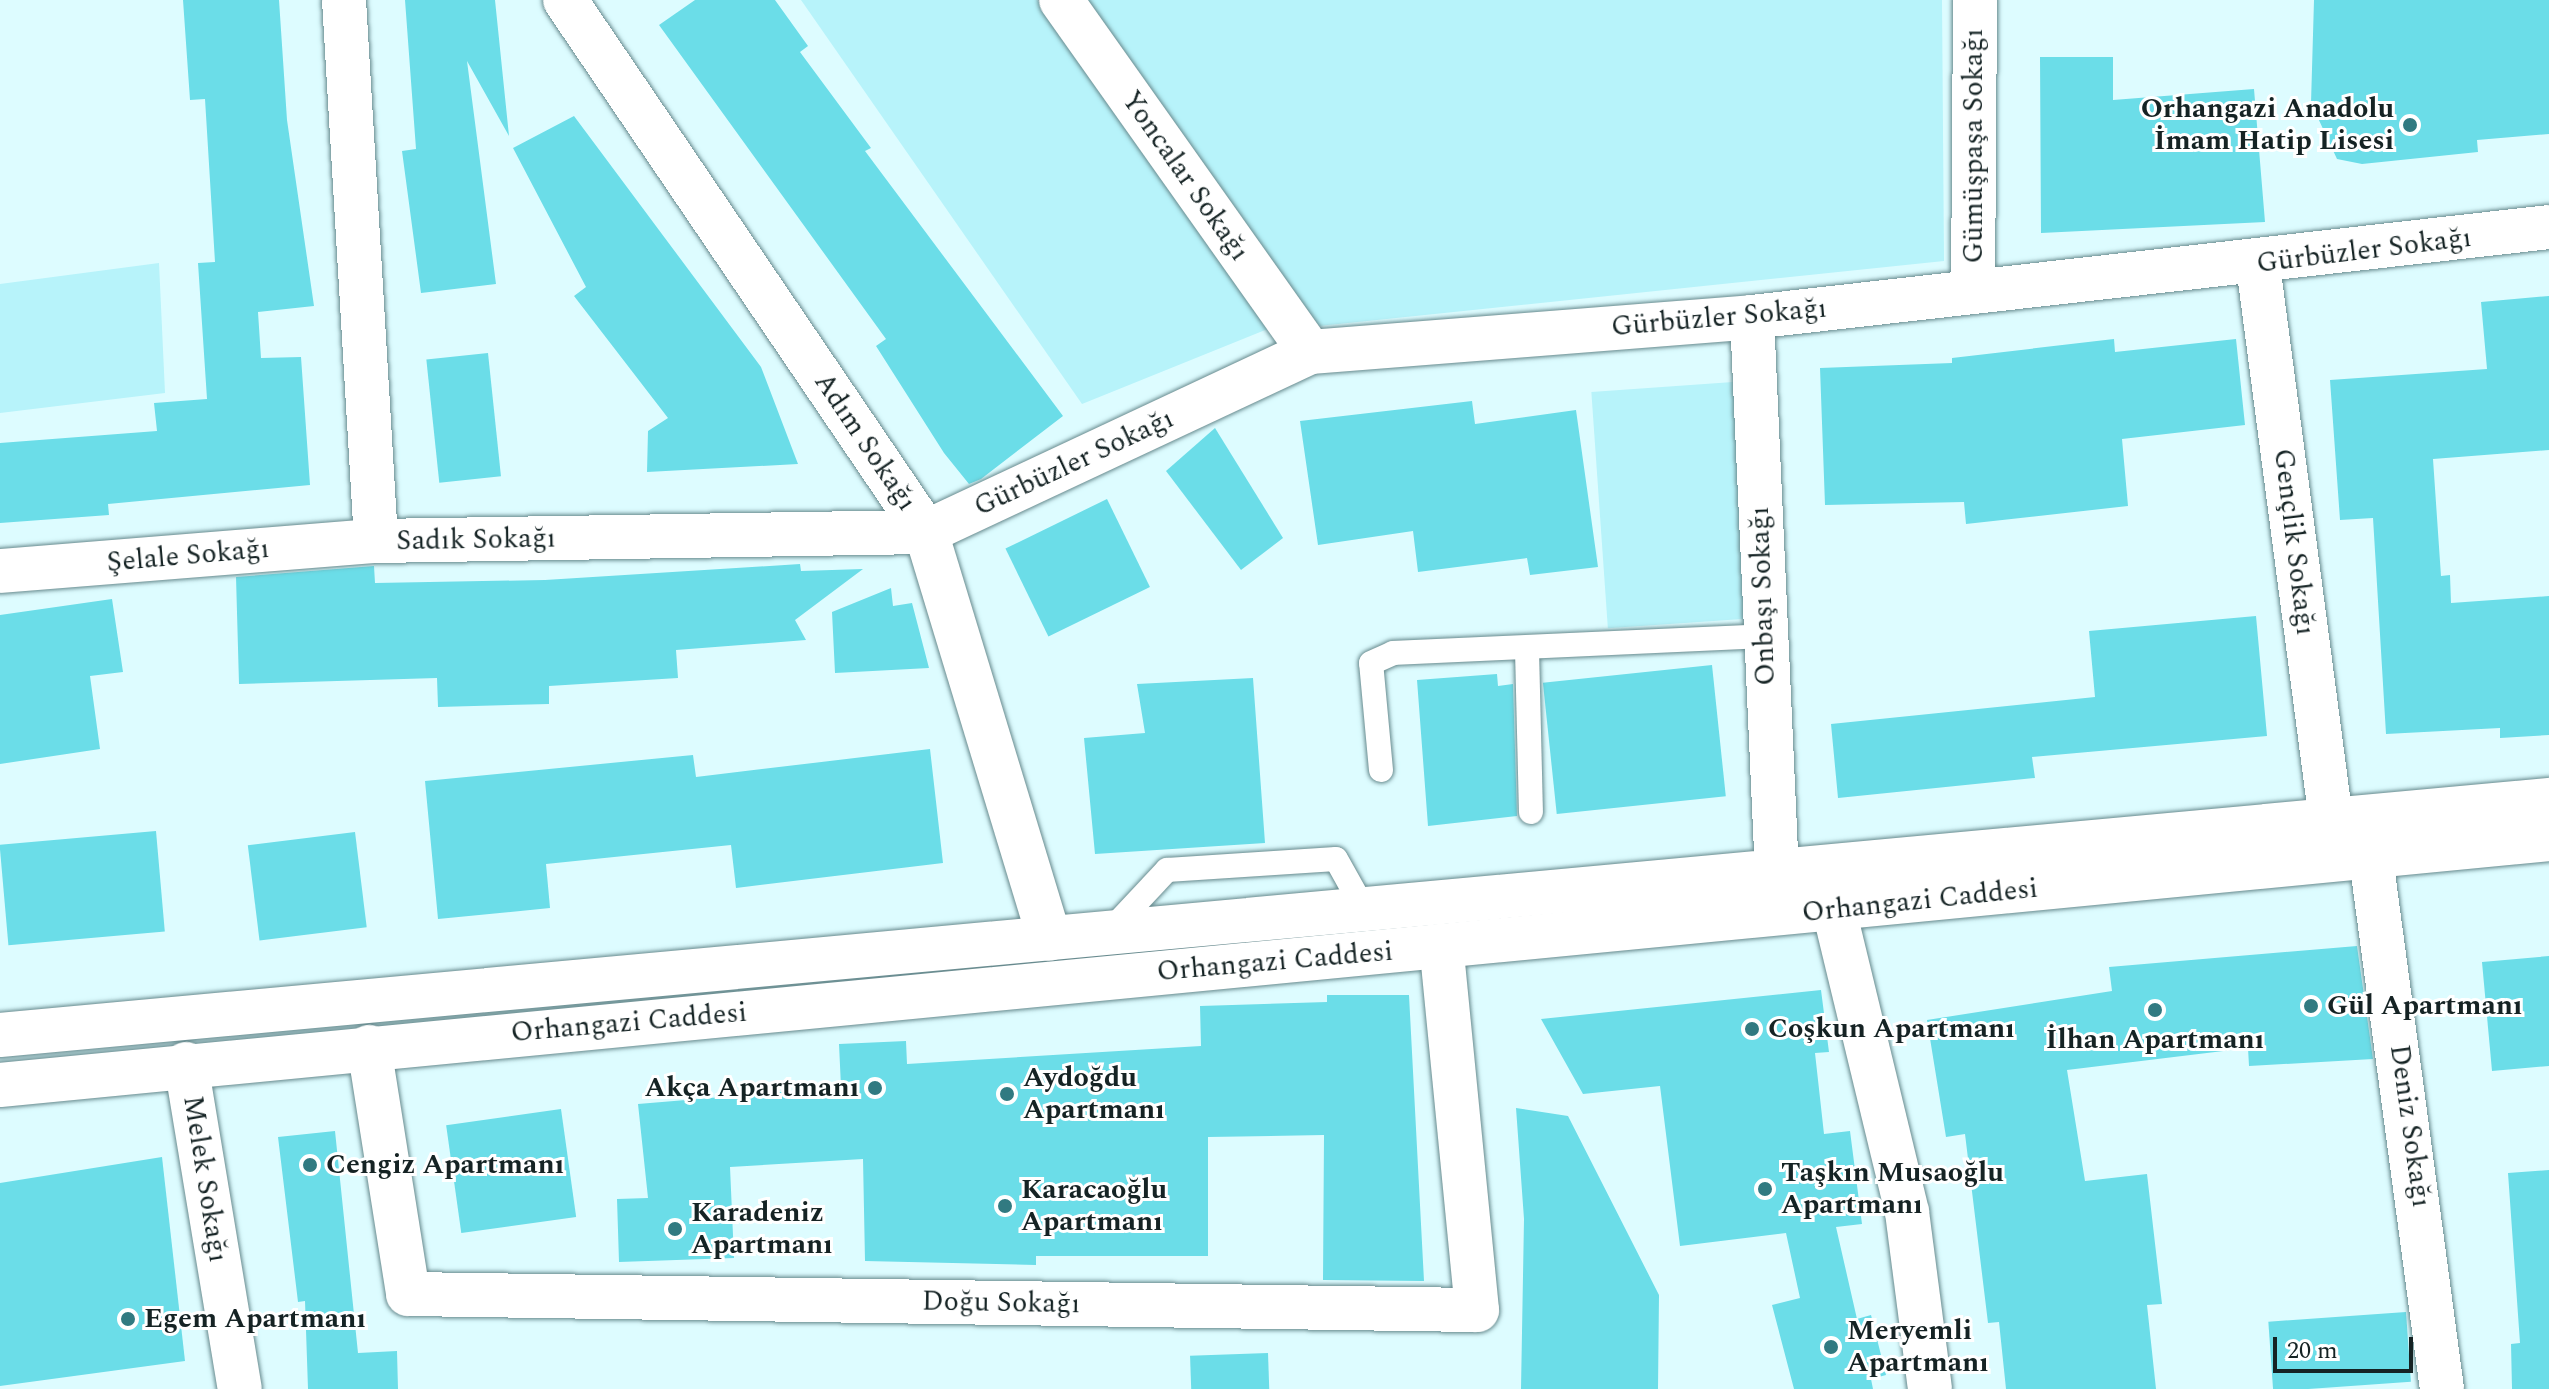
<!DOCTYPE html>
<meta charset="utf-8">
<style>
body{margin:0}
#map{position:relative;width:2549px;height:1389px;overflow:hidden;background:#ddfcff;font-family:Spectral,serif}
div>[style]{position:absolute}
.green>*{inset:0;background:#b7f3fa;transform-origin:0 0}
.building>*{inset:0;background:#6bdde8;transform-origin:0 0}
.roads{filter:drop-shadow(0 0 2px #678a8e) drop-shadow(0 0 2px #678a8e)}
.lane>*{height:24px;margin:-12px;padding:0 12px;transform-origin:12px;border-radius:12px;background:#fff}
.street>*{height:44px;margin:-22px;padding:0 22px;transform-origin:22px;border-radius:22px;background:#fff}
.secondary>*{height:44px;margin:-22px;padding:0 22px;transform-origin:22px;border-radius:22px;background:#fff}
.dots>*{width:22px;height:22px;translate:-50% -50%;box-sizing:border-box;border:4px solid #fff;border-radius:50%}
span{translate:-50% -50%;white-space:nowrap;text-align:center;line-height:1.15;-webkit-text-stroke:6px #fff;paint-order:stroke}
.poi-label{font-size:28px;color:#152324;font-weight:700}
.right{translate:-100% -50%;text-align:right}
.left{translate:0 -50%;text-align:left}
.street-label{font-size:28px;color:#152324}
.scale{position:absolute;left:2273px;top:1337px;width:140px;height:36px;box-sizing:border-box;border:4px solid #152324;border-top:0;padding-left:10px;font-size:24px;line-height:28px;white-space:nowrap;color:#152324;-webkit-text-stroke:6px #fff;paint-order:stroke}
</style>
<div id="map">
<div class="green">
<div style="clip-path:polygon(801px 0,1037px 0,1275px 326px,1082px 404px)"></div>
<div style="clip-path:polygon(1081px 0,1942px 0,1944px 261px,1319px 326px)"></div>
<div style="clip-path:polygon(159px 263px,165px 393px,0 413px,0 284px)"></div>
<div style="left:1733px;top:382px;width:237px;height:142px;rotate:86deg"></div>
</div>
<div class="building">
<div style="clip-path:polygon(183px 0,279px 0,287px 120px,314px 306px,258px 312px,261px 358px,301px 357px,310px 485px,108px 504px,109px 515px,0 523px,0 443px,157px 431px,154px 403px,207px 399px,198px 263px,215px 262px,205px 99px,190px 100px)"></div>
<div style="clip-path:polygon(405px 0,495px 0,509px 136px,467px 61px,496px 284px,421px 293px,402px 151px,416px 149px)"></div>
<div style="clip-path:polygon(695px 0,775px 0,808px 46px,800px 52px,871px 148px,865px 151px,1063px 416px,981px 479px,969px 484px,944px 453px,876px 346px,886px 339px,659px 25px)"></div>
<div style="clip-path:polygon(2314px 0,2549px 0,2549px 134px,2477px 140px,2478px 152px,2362px 164px,2337px 159px,2311px 103px)"></div>
<div style="clip-path:polygon(2040px 57px,2113px 57px,2113px 100px,2254px 89px,2265px 222px,2041px 233px)"></div>
<div style="clip-path:polygon(574px 116px,761px 367px,798px 464px,647px 472px,648px 431px,668px 418px,574px 296px,586px 287px,513px 148px)"></div>
<div style="clip-path:polygon(2549px 296px,2549px 450px,2433px 459px,2441px 576px,2450px 575px,2451px 603px,2549px 596px,2549px 735px,2500px 738px,2500px 728px,2386px 734px,2373px 518px,2340px 520px,2330px 380px,2487px 369px,2481px 302px)"></div>
<div style="clip-path:polygon(2114px 339px,2115px 352px,2236px 339px,2245px 425px,2122px 439px,2128px 506px,1966px 524px,1964px 502px,1825px 505px,1820px 368px,1952px 363px,1952px 358px)"></div>
<div style="left:488px;top:353px;width:124px;height:62px;rotate:84deg"></div>
<div style="clip-path:polygon(1472px 401px,1475px 424px,1576px 410px,1598px 567px,1530px 575px,1527px 558px,1418px 572px,1413px 531px,1318px 545px,1300px 421px)"></div>
<div style="clip-path:polygon(1215px 428px,1283px 538px,1241px 570px,1166px 471px)"></div>
<div style="left:1107px;top:499px;width:98px;height:113px;rotate:64deg"></div>
<div style="clip-path:polygon(800px 564px,801px 571px,863px 569px,795px 620px,806px 640px,676px 650px,678px 678px,549px 686px,549px 704px,438px 707px,437px 678px,239px 684px,236px 577px,374px 566px,375px 583px,545px 580px)"></div>
<div style="clip-path:polygon(891px 588px,893px 606px,912px 603px,929px 668px,835px 673px,832px 612px)"></div>
<div style="clip-path:polygon(112px 599px,123px 672px,90px 676px,100px 749px,0 764px,0 615px)"></div>
<div style="clip-path:polygon(2256px 616px,2267px 736px,2032px 757px,2035px 778px,1838px 798px,1831px 724px,2095px 697px,2089px 631px)"></div>
<div style="left:1712px;top:665px;width:132px;height:170px;rotate:84deg"></div>
<div style="clip-path:polygon(1497px 674px,1498px 686px,1513px 684px,1517px 816px,1428px 826px,1417px 680px)"></div>
<div style="clip-path:polygon(1253px 678px,1265px 843px,1095px 854px,1084px 738px,1145px 733px,1137px 684px)"></div>
<div style="clip-path:polygon(930px 749px,943px 863px,736px 888px,731px 845px,546px 864px,550px 908px,438px 919px,425px 781px,693px 755px,696px 777px)"></div>
<div style="left:156px;top:831px;width:101px;height:157px;rotate:85deg"></div>
<div style="left:355px;top:832px;width:96px;height:108px;rotate:83deg"></div>
<div style="clip-path:polygon(2357px 946px,2373px 1059px,2249px 1066px,2248px 1048px,2067px 1070px,2085px 1181px,2147px 1174px,2162px 1304px,2147px 1305px,2156px 1389px,2006px 1389px,1999px 1322px,1988px 1323px,1965px 1134px,1946px 1137px,1927px 1020px,2112px 991px,2109px 967px)"></div>
<div style="clip-path:polygon(2549px 956px,2549px 1066px,2492px 1071px,2482px 962px)"></div>
<div style="clip-path:polygon(1821px 990px,1829px 1052px,1815px 1053px,1824px 1134px,1850px 1131px,1862px 1224px,1836px 1227px,1857px 1319px,1871px 1315px,1886px 1375px,1871px 1379px,1873px 1389px,1794px 1389px,1772px 1305px,1800px 1298px,1786px 1233px,1680px 1246px,1660px 1086px,1583px 1094px,1541px 1019px)"></div>
<div style="clip-path:polygon(1327px 995px,1409px 995px,1424px 1281px,1323px 1280px,1324px 1135px,1208px 1137px,1208px 1256px,1036px 1256px,1036px 1265px,865px 1261px,863px 1159px,730px 1167px,734px 1258px,619px 1262px,617px 1199px,648px 1198px,638px 1104px,841px 1087px,839px 1044px,906px 1041px,907px 1064px,1201px 1046px,1200px 1006px,1327px 1002px)"></div>
<div style="clip-path:polygon(1516px 1108px,1568px 1116px,1659px 1295px,1658px 1389px,1521px 1389px,1524px 1219px)"></div>
<div style="left:561px;top:1109px;width:109px;height:116px;rotate:82deg"></div>
<div style="clip-path:polygon(335px 1131px,358px 1353px,397px 1351px,398px 1389px,308px 1389px,305px 1301px,298px 1302px,278px 1137px)"></div>
<div style="clip-path:polygon(162px 1157px,185px 1361px,0 1386px,0 1183px)"></div>
<div style="clip-path:polygon(2549px 1170px,2549px 1389px,2512px 1389px,2511px 1344px,2520px 1343px,2508px 1173px)"></div>
<div style="left:2406px;top:1312px;width:70px;height:138px;rotate:86deg"></div>
<div style="left:1268px;top:1353px;width:36px;height:78px;rotate:88deg"></div>
</div>
<div class="roads">
<div class="lane">
<div style="left:1527px;top:650px;width:162px;rotate:88.6deg"></div>
<div style="left:1381px;top:770px;width:107px;rotate:-95.3deg"></div>
<div style="left:1371px;top:663px;width:24px;rotate:-24deg"></div>
<div style="left:1393px;top:653px;width:371px;rotate:-2.6deg"></div>
<div style="left:1109px;top:932px;width:85px;rotate:-46.9deg"></div>
<div style="left:1167px;top:870px;width:169px;rotate:-3.7deg"></div>
<div style="left:1336px;top:859px;width:60px;rotate:60.9deg"></div>
</div>
<div class="street">
<div style="left:344px;top:0;width:542px;rotate:86.61deg"></div>
<div style="left:565px;top:0;width:643px;rotate:55.84deg"></div>
<div style="left:926px;top:532px;width:425px;rotate:73.1deg"></div>
<div style="left:1061px;top:0;width:431px;rotate:54.7deg"></div>
<div style="left:2258px;top:265px;width:560px;rotate:82.51deg"></div>
<div style="left:1973px;top:292px;width:292px;rotate:-89.6deg"></div>
<div style="left:1752px;top:317px;width:559px;rotate:87.43deg"></div>
<div style="left:0;top:571px;width:377px;rotate:-4.6deg"></div>
<div style="left:376px;top:541px;width:550px;rotate:-0.94deg"></div>
<div style="left:926px;top:532px;width:424px;rotate:-25.1deg"></div>
<div style="left:1310px;top:352px;width:443px;rotate:-4.5deg"></div>
<div style="left:1752px;top:317px;width:802px;rotate:-6.44deg"></div>
<div style="left:2366px;top:821px;width:573px;rotate:82.38deg"></div>
<div style="left:1834px;top:910px;width:311px;rotate:76.4deg"></div>
<div style="left:1907px;top:1212px;width:178px;rotate:82.6deg"></div>
<div style="left:369px;top:1047px;width:250px;rotate:81deg"></div>
<div style="left:408px;top:1294px;width:1069px;rotate:0.86deg"></div>
<div style="left:1477px;top:1310px;width:366px;rotate:-95.6deg"></div>
<div style="left:186px;top:1064px;width:329px;rotate:80.6deg"></div>
</div>
<div class="secondary">
<div style="left:0;top:1035px;width:2560px;rotate:-5.27deg"></div>
<div style="left:0;top:1085px;width:2561px;rotate:-5.51deg"></div>
</div>
</div>
<div class="dots">
<div style="left:2410px;top:125px;background:#317a81"></div>
<div style="left:2311px;top:1006px;background:#317a81"></div>
<div style="left:2155px;top:1010px;background:#317a81"></div>
<div style="left:1752px;top:1029px;background:#317a81"></div>
<div style="left:875px;top:1088px;background:#317a81"></div>
<div style="left:1007px;top:1094px;background:#317a81"></div>
<div style="left:310px;top:1165px;background:#317a81"></div>
<div style="left:1765px;top:1189px;background:#317a81"></div>
<div style="left:1005px;top:1206px;background:#317a81"></div>
<div style="left:675px;top:1229px;background:#317a81"></div>
<div style="left:128px;top:1319px;background:#317a81"></div>
<div style="left:1831px;top:1347px;background:#317a81"></div>
</div>
<div class="poi-label">
<span class="right" style="left:2394px;top:125px">Orhangazi Anadolu<br>İmam Hatip Lisesi</span>
<span class="left" style="left:2327px;top:1006px">Gül Apartmanı</span>
<span class="left" style="left:1768px;top:1029px">Coşkun Apartmanı</span>
<span style="left:2155px;top:1040px">İlhan Apartmanı</span>
<span class="left" style="left:1023px;top:1094px">Aydoğdu<br>Apartmanı</span>
<span class="right" style="left:859px;top:1088px">Akça Apartmanı</span>
<span class="left" style="left:326px;top:1165px">Cengiz Apartmanı</span>
<span class="left" style="left:1781px;top:1189px">Taşkın Musaoğlu<br>Apartmanı</span>
<span class="left" style="left:1021px;top:1206px">Karacaoğlu<br>Apartmanı</span>
<span class="left" style="left:691px;top:1229px">Karadeniz<br>Apartmanı</span>
<span class="left" style="left:144px;top:1319px">Egem Apartmanı</span>
<span class="left" style="left:1847px;top:1347px">Meryemli<br>Apartmanı</span>
</div>
<div class="street-label">
<span style="left:1974px;top:146px;rotate:-90deg">Gümüşpaşa Sokağı</span>
<span style="left:1185px;top:176px;rotate:55deg">Yoncalar Sokağı</span>
<span style="left:2364px;top:251px;rotate:-7deg">Gürbüzler Sokağı</span>
<span style="left:1719px;top:318px;rotate:-5deg">Gürbüzler Sokağı</span>
<span style="left:865px;top:442px;rotate:56deg">Adım Sokağı</span>
<span style="left:1074px;top:463px;rotate:-25deg">Gürbüzler Sokağı</span>
<span style="left:476px;top:540px;rotate:-1deg">Sadık Sokağı</span>
<span style="left:2294px;top:542px;rotate:83deg">Gençlik Sokağı</span>
<span style="left:188px;top:556px;rotate:-5deg">Şelale Sokağı</span>
<span style="left:1763px;top:596px;rotate:-92deg">Onbaşı Sokağı</span>
<span style="left:1920px;top:901px;rotate:-6deg">Orhangazi Caddesi</span>
<span style="left:1275px;top:962px;rotate:-5deg">Orhangazi Caddesi</span>
<span style="left:629px;top:1023px;rotate:-5deg">Orhangazi Caddesi</span>
<span style="left:2410px;top:1126px;rotate:82deg">Deniz Sokağı</span>
<span style="left:205px;top:1179px;rotate:81deg">Melek Sokağı</span>
<span style="left:1001px;top:1303px;rotate:1deg">Doğu Sokağı</span>
</div>
<div class="scale">20 m</div>
</div>
